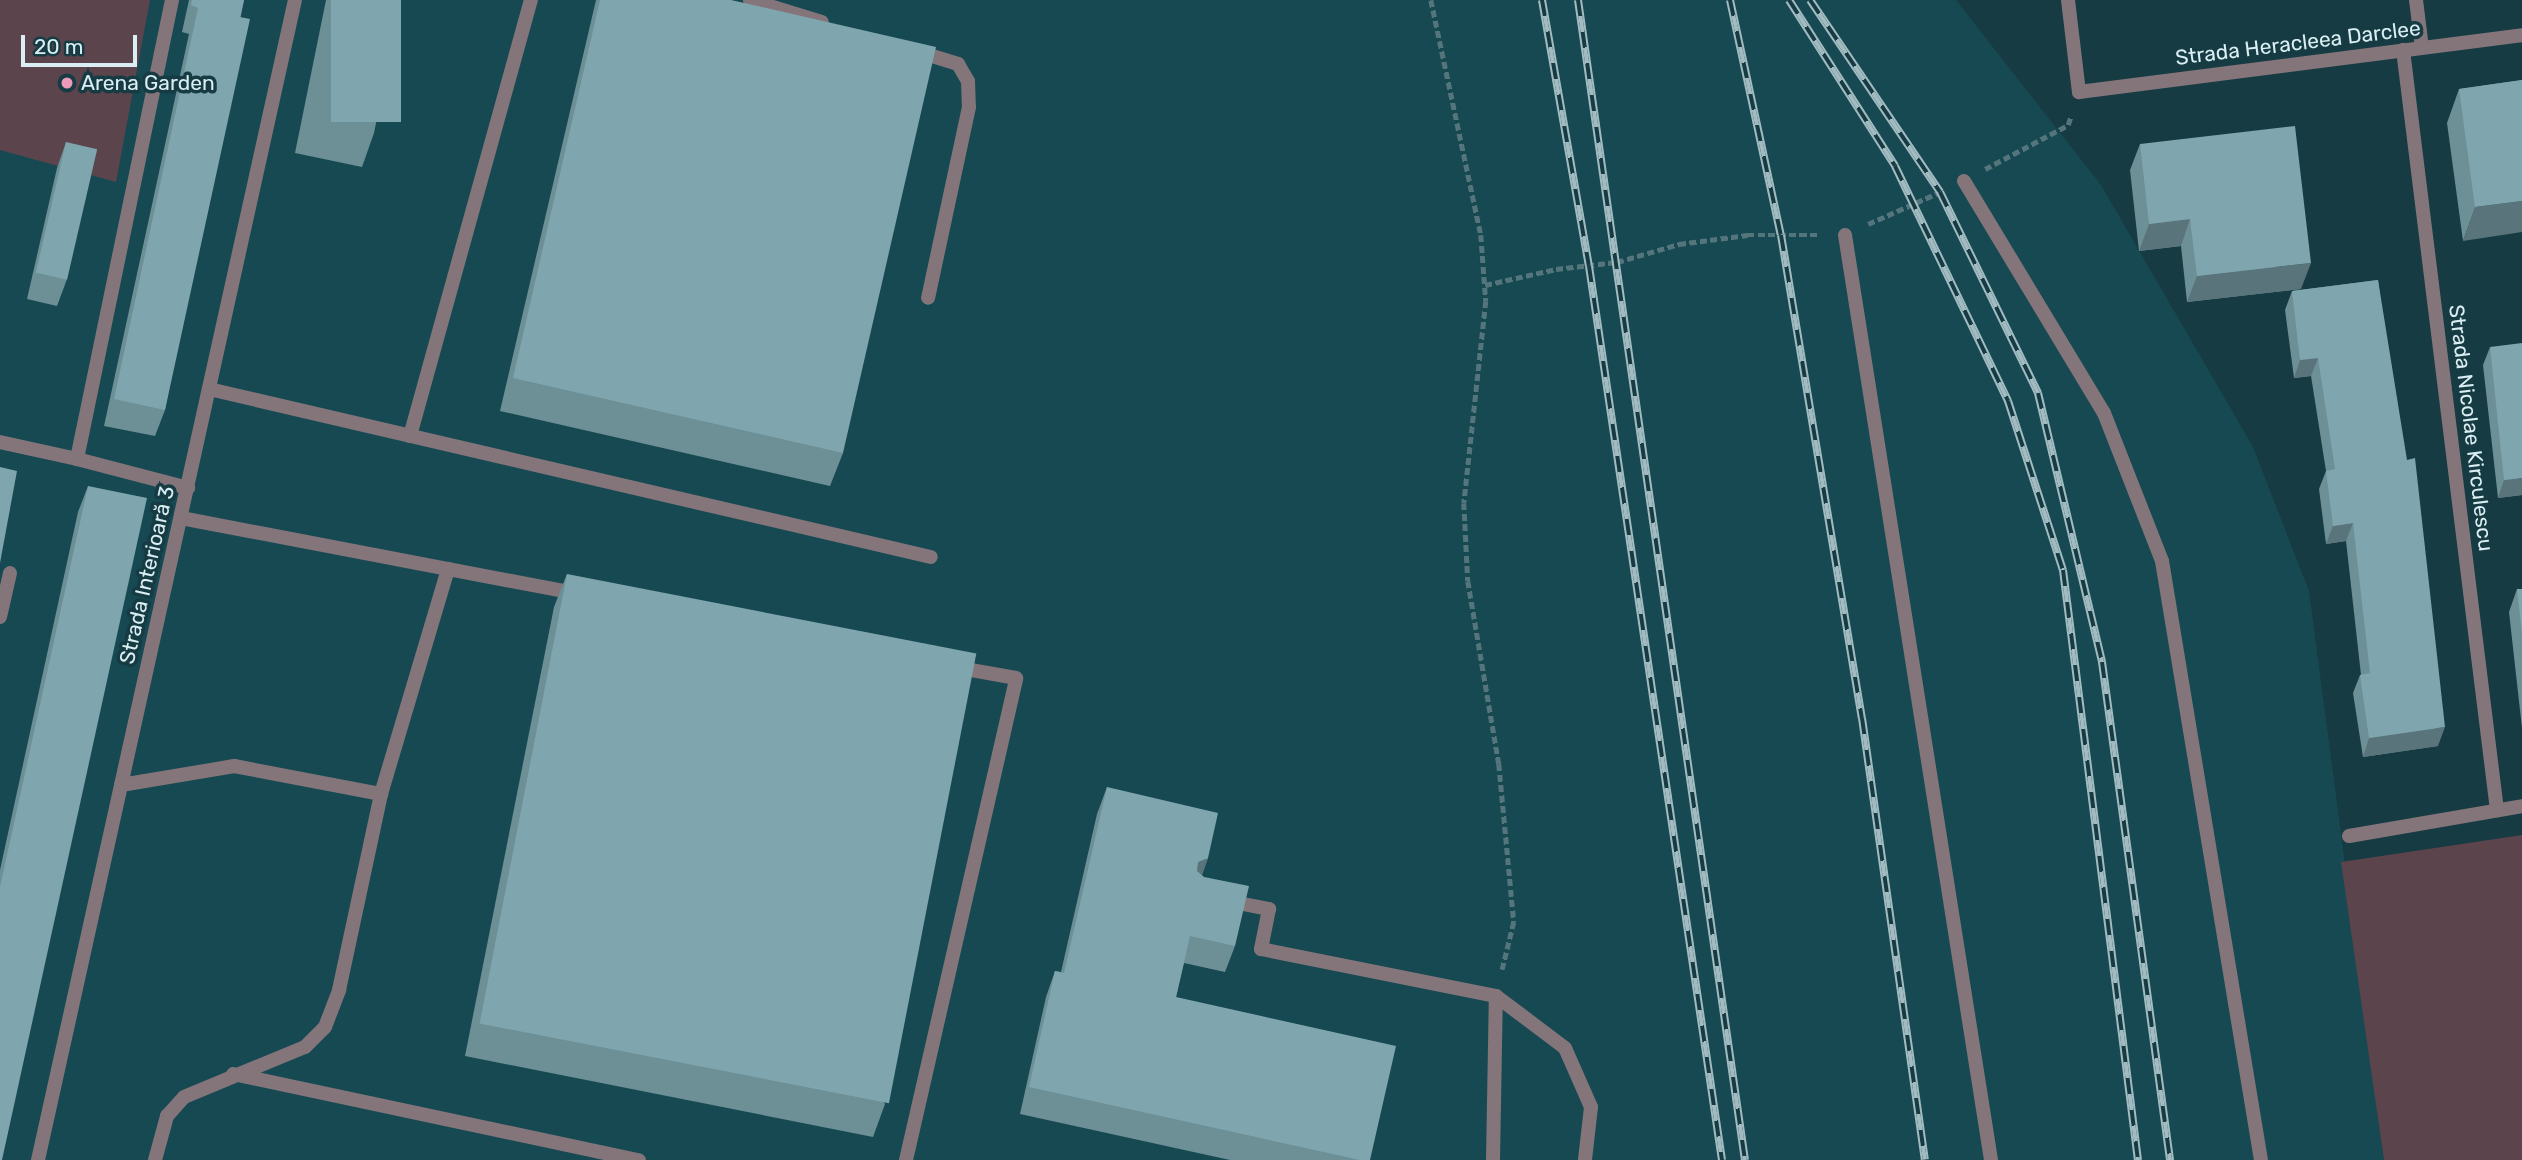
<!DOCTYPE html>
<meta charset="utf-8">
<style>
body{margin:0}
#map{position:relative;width:2522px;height:1160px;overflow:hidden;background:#163b43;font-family:Rubik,sans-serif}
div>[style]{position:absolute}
.built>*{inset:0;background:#174953}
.green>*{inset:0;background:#5b444c}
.path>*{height:4.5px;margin-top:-2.25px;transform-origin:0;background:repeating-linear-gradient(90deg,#55757c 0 7px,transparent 0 10.5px)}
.service>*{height:14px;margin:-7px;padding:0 7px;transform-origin:7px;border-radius:7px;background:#84757a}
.minor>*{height:14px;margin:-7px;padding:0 7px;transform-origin:7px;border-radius:7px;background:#84757a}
.rail>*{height:8px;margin-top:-4px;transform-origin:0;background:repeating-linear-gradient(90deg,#163b43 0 16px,#a2bbc1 0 32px);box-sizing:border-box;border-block:2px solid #a2bbc1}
.wall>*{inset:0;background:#6d8f96}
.shaded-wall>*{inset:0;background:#59747a}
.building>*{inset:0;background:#7fa6af;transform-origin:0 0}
.dots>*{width:19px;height:19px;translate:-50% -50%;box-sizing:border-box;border:4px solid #163b43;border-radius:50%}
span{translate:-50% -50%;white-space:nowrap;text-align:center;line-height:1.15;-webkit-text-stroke:7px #163b43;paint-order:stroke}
.street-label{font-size:21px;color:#daeef3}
.poi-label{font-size:21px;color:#daeef3}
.left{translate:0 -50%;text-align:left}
.scale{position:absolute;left:21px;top:35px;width:116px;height:32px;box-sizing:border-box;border:4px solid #daeef3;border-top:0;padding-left:9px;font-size:21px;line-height:24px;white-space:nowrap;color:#daeef3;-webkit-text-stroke:5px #163b43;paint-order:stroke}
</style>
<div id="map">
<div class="built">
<div style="clip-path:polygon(0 0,1956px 0,2101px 185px,2253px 447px,2309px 591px,2384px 1160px,0 1160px)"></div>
</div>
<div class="green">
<div style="clip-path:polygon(0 0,150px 0,116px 182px,0 150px)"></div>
<div style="clip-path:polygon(2522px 835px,2522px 1160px,2384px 1160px,2341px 862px)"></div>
</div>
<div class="path">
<div style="left:1431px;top:0;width:240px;rotate:78deg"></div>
<div style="left:1481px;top:235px;width:66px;rotate:85.7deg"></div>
<div style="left:1486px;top:301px;width:203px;rotate:96.2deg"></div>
<div style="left:1464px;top:503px;width:78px;rotate:87.1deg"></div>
<div style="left:1468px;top:581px;width:186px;rotate:80.4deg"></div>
<div style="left:1499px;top:764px;width:159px;rotate:84.6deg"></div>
<div style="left:1514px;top:922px;width:50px;rotate:103.8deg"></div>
<div style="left:1985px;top:169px;width:94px;rotate:-27.9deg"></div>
<div style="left:2068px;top:125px;width:9px;rotate:-72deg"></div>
<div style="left:1868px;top:224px;width:79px;rotate:-24deg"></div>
<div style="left:1485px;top:285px;width:73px;rotate:-12.7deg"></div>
<div style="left:1556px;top:269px;width:61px;rotate:-6.5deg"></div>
<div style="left:1617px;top:262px;width:65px;rotate:-16.2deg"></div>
<div style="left:1679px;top:244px;width:69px;rotate:-7.5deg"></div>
<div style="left:1747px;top:235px;width:72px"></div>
</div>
<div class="service">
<div style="left:172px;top:0;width:469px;rotate:101.7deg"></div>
<div style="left:77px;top:459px;width:115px;rotate:14.6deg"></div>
<div style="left:750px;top:0;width:75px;rotate:17deg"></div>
<div style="left:919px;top:52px;width:41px;rotate:17.1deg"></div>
<div style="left:958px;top:64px;width:20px;rotate:60deg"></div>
<div style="left:968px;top:81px;width:26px;rotate:88deg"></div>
<div style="left:969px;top:107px;width:195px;rotate:102.1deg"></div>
<div style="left:1964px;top:181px;width:271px;rotate:58.9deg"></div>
<div style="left:2104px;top:413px;width:159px;rotate:68.6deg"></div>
<div style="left:2162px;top:561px;width:607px;rotate:80.62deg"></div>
<div style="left:1845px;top:235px;width:936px;rotate:81.03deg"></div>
<div style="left:209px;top:389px;width:741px;rotate:13.1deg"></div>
<div style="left:410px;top:436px;width:452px;rotate:-74.5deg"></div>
<div style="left:0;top:442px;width:79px;rotate:12.4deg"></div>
<div style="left:181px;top:518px;width:404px;rotate:10.8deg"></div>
<div style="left:0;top:617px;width:45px;rotate:-77.2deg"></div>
<div style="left:121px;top:785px;width:115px;rotate:-9.5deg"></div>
<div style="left:234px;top:766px;width:150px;rotate:10.8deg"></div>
<div style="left:2349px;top:836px;width:176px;rotate:-9.8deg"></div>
<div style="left:1228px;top:901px;width:42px;rotate:11deg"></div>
<div style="left:1269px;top:909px;width:41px;rotate:101.3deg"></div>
<div style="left:1261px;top:949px;width:240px;rotate:11.3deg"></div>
<div style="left:1496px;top:996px;width:86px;rotate:37deg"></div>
<div style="left:1565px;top:1048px;width:64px;rotate:66.2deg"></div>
<div style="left:1591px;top:1107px;width:53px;rotate:96.5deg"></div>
<div style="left:233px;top:1074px;width:415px;rotate:12deg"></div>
<div style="left:38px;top:1160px;width:1188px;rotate:-77.51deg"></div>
<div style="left:155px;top:1160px;width:46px;rotate:-74.7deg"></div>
<div style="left:167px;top:1116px;width:25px;rotate:-48deg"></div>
<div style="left:184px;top:1097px;width:131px;rotate:-22.5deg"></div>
<div style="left:305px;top:1047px;width:28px;rotate:-45deg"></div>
<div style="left:325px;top:1027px;width:40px;rotate:-69deg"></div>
<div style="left:339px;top:990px;width:200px;rotate:-77.9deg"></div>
<div style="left:381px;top:794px;width:235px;rotate:-73.4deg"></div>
<div style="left:906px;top:1160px;width:494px;rotate:-77.1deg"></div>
<div style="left:1016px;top:678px;width:62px;rotate:-169.8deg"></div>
<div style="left:1493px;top:1160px;width:164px;rotate:-89deg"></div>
</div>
<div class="minor">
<div style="left:2068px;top:0;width:93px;rotate:83.2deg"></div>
<div style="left:2079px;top:92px;width:447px;rotate:-7.3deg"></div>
<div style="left:2416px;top:0;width:48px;rotate:82.9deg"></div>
<div style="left:2403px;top:50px;width:766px;rotate:82.95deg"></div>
</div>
<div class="rail">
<div style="left:1542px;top:0;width:270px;rotate:80deg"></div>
<div style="left:1589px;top:266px;width:904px;rotate:81.54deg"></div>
<div style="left:1578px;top:0;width:1172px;rotate:81.81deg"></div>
<div style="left:1730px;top:0;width:240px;rotate:77.8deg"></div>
<div style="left:1781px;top:235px;width:490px;rotate:80.5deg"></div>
<div style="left:1862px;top:718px;width:446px;rotate:81.9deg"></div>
<div style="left:1789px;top:0;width:197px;rotate:57.4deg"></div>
<div style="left:1895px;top:166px;width:261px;rotate:64.3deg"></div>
<div style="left:2008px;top:401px;width:178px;rotate:72deg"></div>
<div style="left:2063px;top:570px;width:595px;rotate:82.76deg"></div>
<div style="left:1810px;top:0;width:232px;rotate:55.9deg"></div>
<div style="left:1940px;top:192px;width:224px;rotate:64deg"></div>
<div style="left:2038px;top:393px;width:277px;rotate:76.6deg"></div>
<div style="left:2102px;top:662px;width:503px;rotate:82.22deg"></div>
</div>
<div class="wall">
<div style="clip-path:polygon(189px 0,244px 0,165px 410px,155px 436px,104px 426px,189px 34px,182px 32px)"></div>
<div style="clip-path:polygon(326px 0,401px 0,374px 133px,362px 167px,295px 153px)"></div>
<div style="clip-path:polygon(596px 0,731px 0,843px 453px,830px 486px,500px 411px)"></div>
<div style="clip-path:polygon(2522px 80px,2463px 241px,2447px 123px,2459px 89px)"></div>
<div style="clip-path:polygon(66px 142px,67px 279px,57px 306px,27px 299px,57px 168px)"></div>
<div style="clip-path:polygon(2140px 144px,2301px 289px,2187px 302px,2181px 246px,2139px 251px,2130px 170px)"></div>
<div style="clip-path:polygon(2378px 280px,2438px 746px,2363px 757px,2353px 693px,2360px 675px,2361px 675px,2346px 541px,2326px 544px,2319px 489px,2326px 471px,2311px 376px,2294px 378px,2285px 310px,2292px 291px)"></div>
<div style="clip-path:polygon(2490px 347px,2522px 495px,2498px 498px,2483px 365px)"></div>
<div style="clip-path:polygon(88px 486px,0 1160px,0 870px,78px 512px)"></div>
<div style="clip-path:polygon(567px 574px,885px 1104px,873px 1137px,465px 1056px,554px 607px)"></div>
<div style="clip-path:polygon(2517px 589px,2522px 589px,2522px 728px,2509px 612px)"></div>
<div style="clip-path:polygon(1107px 787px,1208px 858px,1202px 875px,1235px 946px,1225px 972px,1184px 963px,1176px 997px,1370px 1160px,1230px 1160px,1020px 1114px,1046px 997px,1055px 971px,1061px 972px,1097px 814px)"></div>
</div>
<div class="shaded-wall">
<div style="clip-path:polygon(2522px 201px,2522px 232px,2463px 241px,2475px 207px)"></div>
<div style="clip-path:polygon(2190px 219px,2181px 246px,2139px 251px,2149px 224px)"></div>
<div style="clip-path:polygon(2311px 263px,2301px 289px,2187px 302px,2197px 276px)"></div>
<div style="clip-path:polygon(2318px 358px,2311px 376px,2294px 378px,2300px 360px)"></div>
<div style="clip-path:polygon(2522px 478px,2522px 495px,2498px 498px,2504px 480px)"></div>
<div style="clip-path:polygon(2353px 523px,2346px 541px,2326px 544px,2333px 526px)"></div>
<div style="clip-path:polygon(2445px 727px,2438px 746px,2363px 757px,2369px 738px)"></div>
<div style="clip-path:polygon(1208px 858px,1198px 885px,1188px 888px,1198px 862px)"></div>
</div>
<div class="building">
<div style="clip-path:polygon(192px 0,244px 0,240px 17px,250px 19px,165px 410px,114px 399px,198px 8px,191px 5px)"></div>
<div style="left:331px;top:0;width:70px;height:122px"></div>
<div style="clip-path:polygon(600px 0,731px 0,936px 47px,843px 453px,513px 378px)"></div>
<div style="clip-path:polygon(2522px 80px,2522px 201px,2475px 207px,2459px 89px)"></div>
<div style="clip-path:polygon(2295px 126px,2311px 263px,2197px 276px,2190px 219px,2149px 224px,2140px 144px)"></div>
<div style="left:66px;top:142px;width:32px;height:134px;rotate:13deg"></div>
<div style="clip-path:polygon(2378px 280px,2407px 460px,2415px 458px,2445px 727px,2369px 738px,2360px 675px,2370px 673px,2353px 523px,2333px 526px,2326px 471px,2335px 469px,2318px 358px,2300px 360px,2292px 291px)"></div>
<div style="clip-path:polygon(2522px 343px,2522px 478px,2504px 480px,2490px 347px)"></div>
<div style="clip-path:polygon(0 467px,17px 471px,0 563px)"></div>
<div style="clip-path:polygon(88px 486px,147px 498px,2px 1160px,0 1160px,0 887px)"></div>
<div style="left:567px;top:574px;width:417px;height:458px;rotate:11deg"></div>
<div style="clip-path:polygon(2517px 589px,2522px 589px,2522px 634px)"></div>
<div style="clip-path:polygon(1107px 787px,1218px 813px,1208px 858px,1198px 862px,1197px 871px,1204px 877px,1249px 886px,1235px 946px,1190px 936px,1176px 997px,1396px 1046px,1370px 1160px,1360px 1160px,1029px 1087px,1055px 971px,1064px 973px)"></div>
</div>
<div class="dots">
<div style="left:67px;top:83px;background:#ef9ab8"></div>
</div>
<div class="street-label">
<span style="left:2298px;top:43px;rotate:-7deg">Strada Heracleea Darclee</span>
<span style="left:2471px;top:428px;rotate:83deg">Strada Nicolae Kirculescu</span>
<span style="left:147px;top:575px;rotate:-77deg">Strada Interioară 3</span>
</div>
<div class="poi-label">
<span class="left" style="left:81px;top:83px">Arena Garden</span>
</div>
<div class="scale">20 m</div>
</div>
